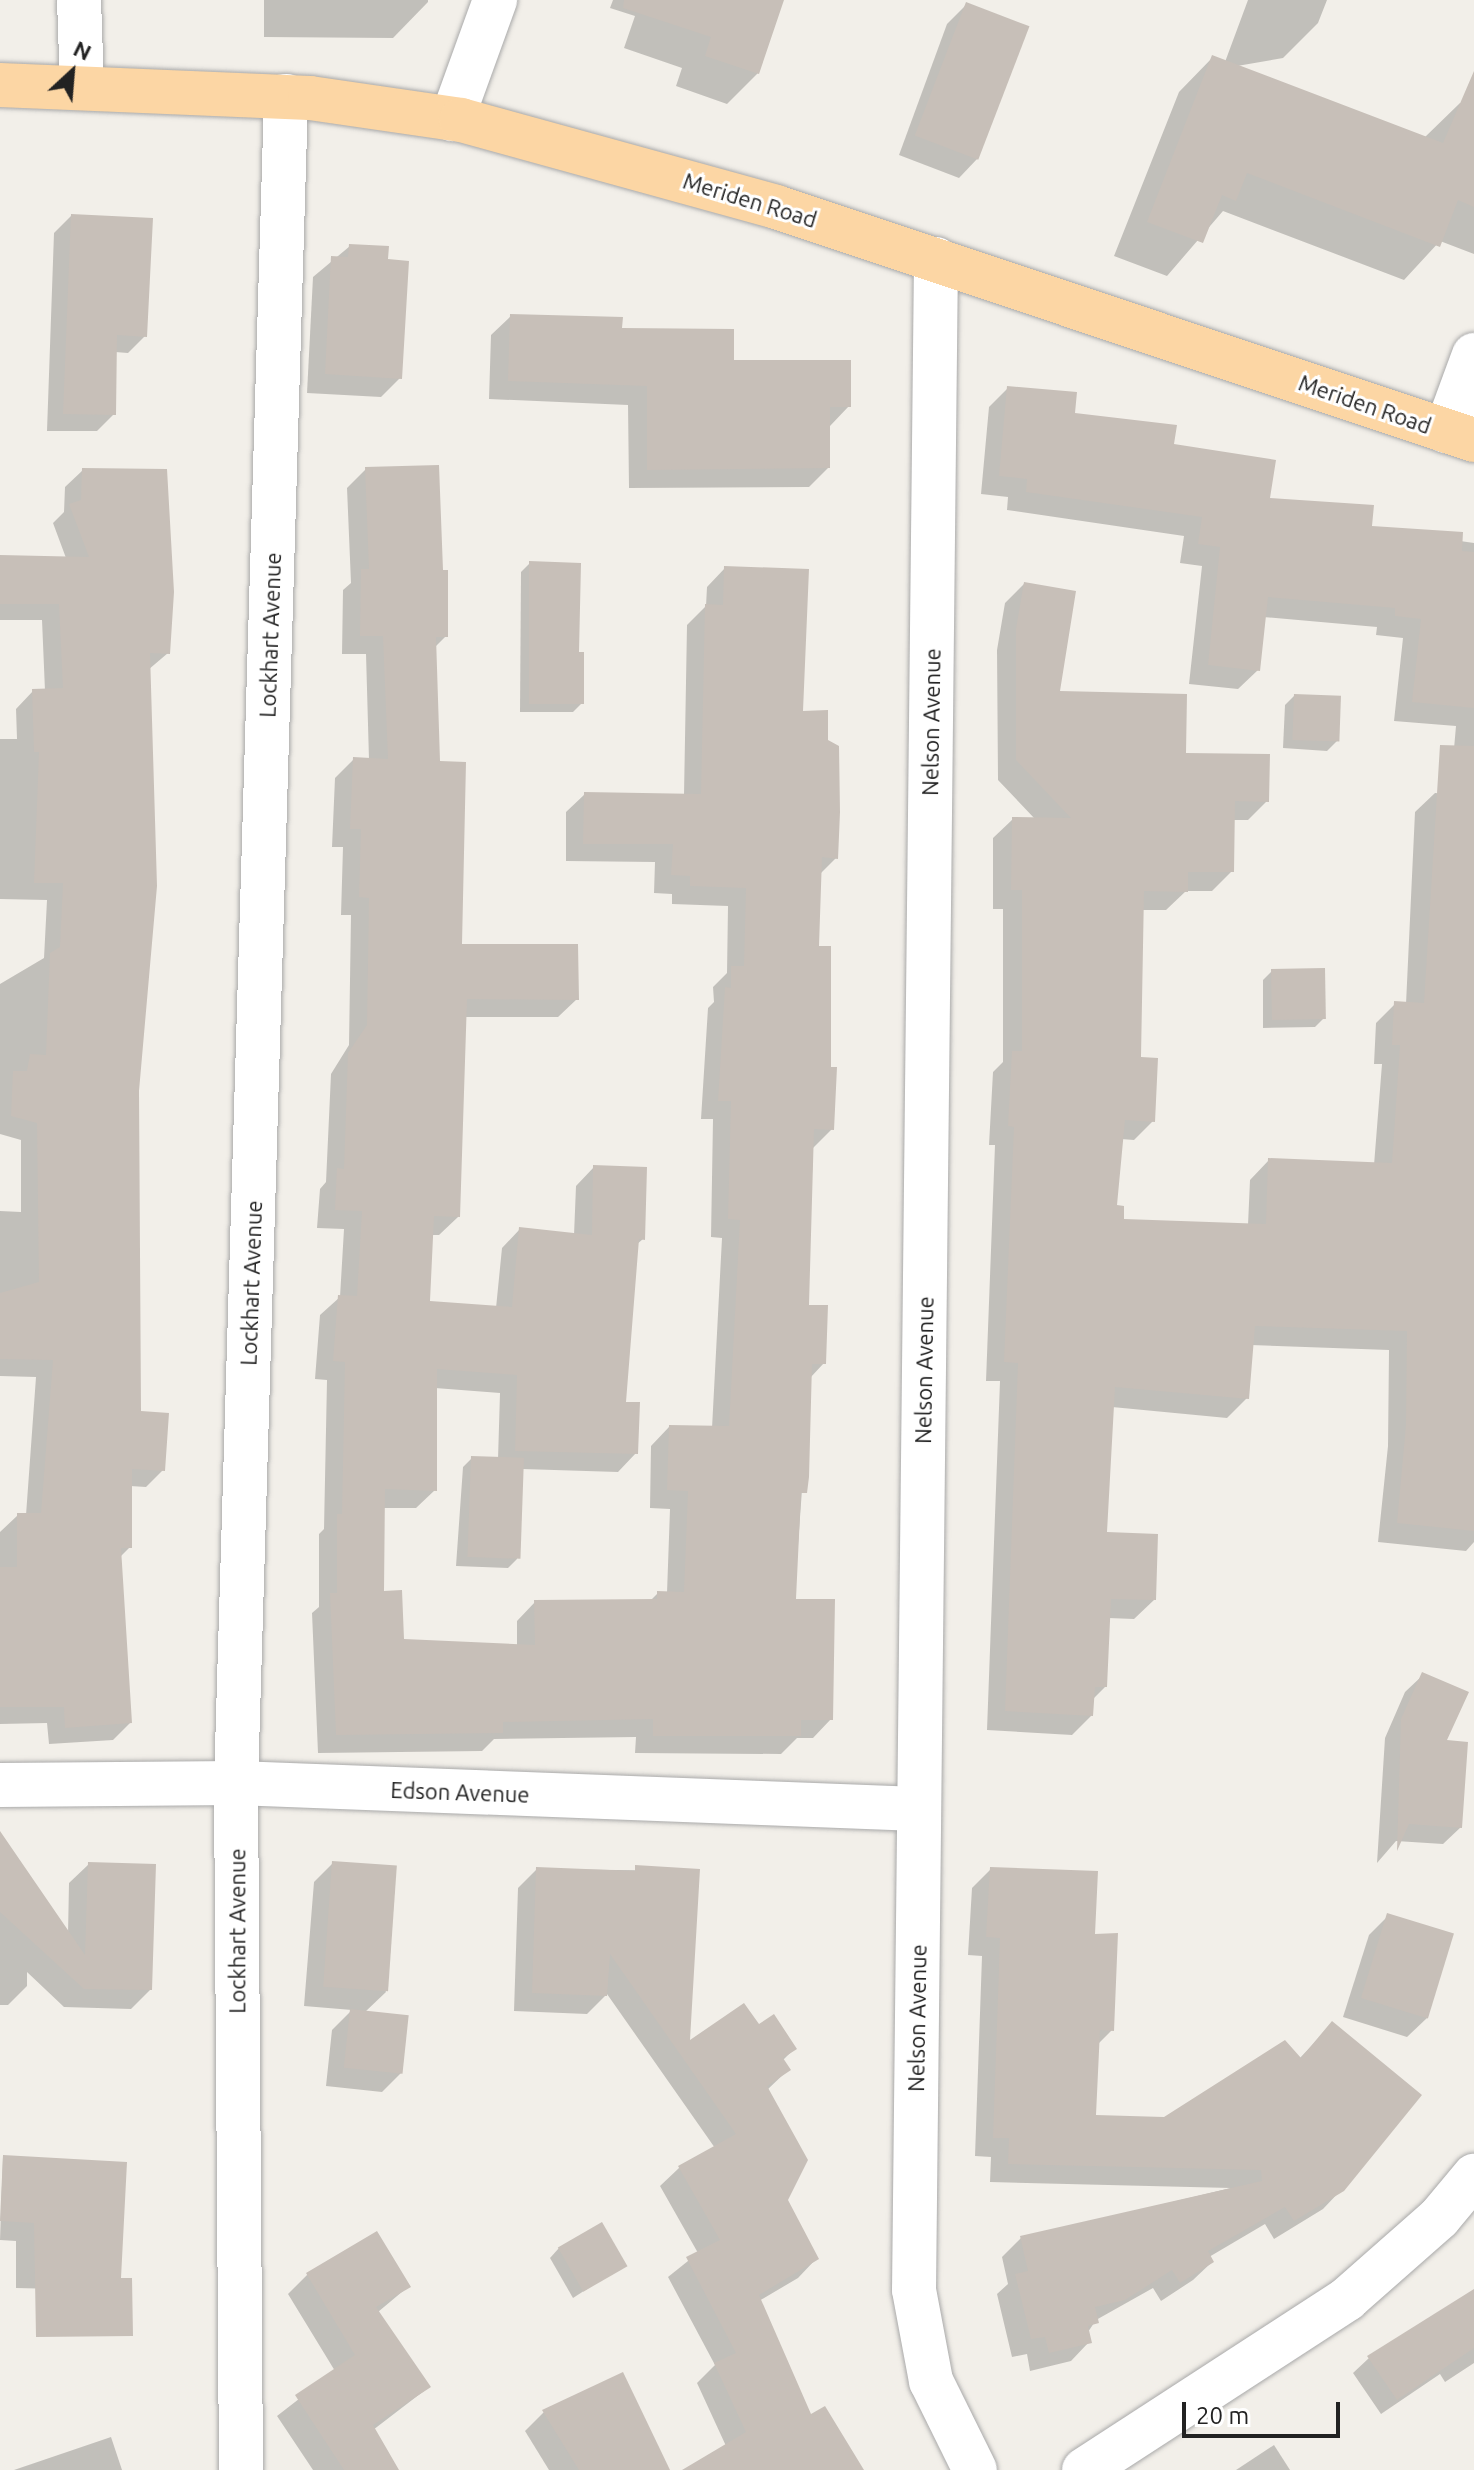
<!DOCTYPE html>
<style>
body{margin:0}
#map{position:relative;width:1474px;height:2470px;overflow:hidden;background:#f2efe9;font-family:Ubuntu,sans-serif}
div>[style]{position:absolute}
.shadow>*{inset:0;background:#0003}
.building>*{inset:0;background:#c7bfb8;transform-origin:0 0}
.roads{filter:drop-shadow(0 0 2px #a9a9a9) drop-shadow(0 0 2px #a9a9a9)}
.minor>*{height:44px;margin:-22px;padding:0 22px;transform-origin:22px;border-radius:22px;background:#fff}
.major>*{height:44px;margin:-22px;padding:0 22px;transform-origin:22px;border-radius:22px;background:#fcd6a4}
span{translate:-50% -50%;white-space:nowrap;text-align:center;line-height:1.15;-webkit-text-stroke:6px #fff;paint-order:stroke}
.street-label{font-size:22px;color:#222}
.north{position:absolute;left:32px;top:32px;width:80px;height:80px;-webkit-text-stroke:6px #fff;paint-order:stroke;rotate:26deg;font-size:22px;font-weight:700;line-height:32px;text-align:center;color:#222}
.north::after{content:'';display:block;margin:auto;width:28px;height:36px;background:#222;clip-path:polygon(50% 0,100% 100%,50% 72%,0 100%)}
.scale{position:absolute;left:1182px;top:2402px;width:158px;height:36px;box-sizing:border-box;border:4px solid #222;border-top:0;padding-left:10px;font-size:24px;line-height:28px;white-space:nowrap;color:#222;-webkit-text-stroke:6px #fff;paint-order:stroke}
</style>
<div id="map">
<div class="shadow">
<div style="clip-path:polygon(264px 0,428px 0,428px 2px,393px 38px,264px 37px)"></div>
<div style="clip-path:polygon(613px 0,782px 0,758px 73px,727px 104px,676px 86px,682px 68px,624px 48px,635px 16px,610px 8px)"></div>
<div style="clip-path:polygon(1248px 0,1327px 0,1318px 23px,1283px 58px,1237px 66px,1424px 138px,1460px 103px,1474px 108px,1474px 254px,1440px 241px,1404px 280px,1223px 211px,1167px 276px,1114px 256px,1179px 92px,1213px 57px,1225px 62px)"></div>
<div style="clip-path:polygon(966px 5px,1027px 27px,978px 158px,959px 178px,899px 155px,947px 24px)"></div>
<div style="clip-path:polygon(71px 216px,145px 336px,128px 353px,115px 352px,114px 414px,97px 431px,47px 431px,54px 233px)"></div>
<div style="clip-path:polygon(350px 246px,386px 261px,400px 378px,381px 397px,307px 393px,313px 277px)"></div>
<div style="clip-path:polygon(511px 316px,620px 330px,732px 362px,849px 406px,830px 426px,828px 468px,809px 487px,629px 488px,628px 405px,489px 399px,491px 335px)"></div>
<div style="clip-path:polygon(1008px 388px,1073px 415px,1172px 445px,1268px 500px,1370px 528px,1474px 543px,1474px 1542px,1466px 1551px,1378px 1542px,1388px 1446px,1389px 1350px,1251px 1345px,1247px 1398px,1227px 1418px,1112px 1407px,1105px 1534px,1154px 1600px,1134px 1619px,1108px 1618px,1105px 1687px,1092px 1700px,1091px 1716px,1072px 1735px,987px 1730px,1000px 1381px,986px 1381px,995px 1145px,989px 1145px,993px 1072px,1003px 1062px,1003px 909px,993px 909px,993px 838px,1013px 819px,1035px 819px,998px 780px,997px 650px,1005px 603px,1024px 584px,1058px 693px,1267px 801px,1248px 820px,1232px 820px,1232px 871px,1212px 891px,1186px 891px,1166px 910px,1142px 910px,1139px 1059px,1153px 1121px,1134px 1140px,1121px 1139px,1115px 1207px,1121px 1221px,1248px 1225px,1250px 1180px,1269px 1160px,1374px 1165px,1382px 1064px,1374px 1064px,1376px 1023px,1395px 1004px,1406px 1004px,1415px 812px,1435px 793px,1450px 794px,1456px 726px,1394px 721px,1403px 638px,1376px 635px,1377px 627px,1263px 617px,1258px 670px,1238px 689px,1189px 684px,1202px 566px,1180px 563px,1184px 536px,1007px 510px,1008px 497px,981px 494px,989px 407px)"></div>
<div style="clip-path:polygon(366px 469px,446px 636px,434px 648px,438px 763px,459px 946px,577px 999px,558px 1017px,464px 1017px,458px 1217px,439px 1235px,431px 1235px,428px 1303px,496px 1308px,502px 1248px,520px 1229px,574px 1235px,576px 1186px,594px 1167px,643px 1239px,636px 1245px,624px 1404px,636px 1453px,618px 1472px,522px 1469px,517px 1559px,508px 1568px,456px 1566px,463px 1467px,472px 1458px,498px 1459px,500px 1393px,435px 1388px,435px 1490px,416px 1508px,383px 1508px,382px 1593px,402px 1641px,517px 1646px,517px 1621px,535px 1602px,650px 1601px,658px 1593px,667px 1593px,670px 1509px,650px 1508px,651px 1446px,669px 1427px,712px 1428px,722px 1238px,711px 1237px,713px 1119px,701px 1119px,708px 1008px,714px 1002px,713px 987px,727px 973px,728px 906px,672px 904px,672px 894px,654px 893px,655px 862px,566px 861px,566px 812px,585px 794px,684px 795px,687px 625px,706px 606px,707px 587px,725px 568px,801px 713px,836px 858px,820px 874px,817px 948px,832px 1129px,813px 1148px,807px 1307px,824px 1363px,810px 1378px,794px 1601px,831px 1719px,813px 1738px,797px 1738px,781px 1754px,635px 1753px,636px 1737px,494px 1739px,482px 1751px,318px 1753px,312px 1613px,319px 1607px,319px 1534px,324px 1529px,327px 1380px,315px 1379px,320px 1315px,340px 1297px,344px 1229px,317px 1228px,320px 1189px,326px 1182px,331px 1074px,349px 1045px,351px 915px,341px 915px,343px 847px,332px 847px,335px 778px,354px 759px,369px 760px,366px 654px,342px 654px,343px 590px,351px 583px,347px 488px)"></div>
<div style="clip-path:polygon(83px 470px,168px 653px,148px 670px,137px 1091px,139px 1413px,163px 1470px,146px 1487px,130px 1486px,130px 1547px,119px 1558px,130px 1723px,113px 1740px,49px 1744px,47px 1723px,0 1724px,0 1532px,18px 1515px,26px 1515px,36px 1377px,0 1376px,0 1211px,21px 1212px,21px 1140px,0 1134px,0 984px,44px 958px,47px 900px,0 899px,0 739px,17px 739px,16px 709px,33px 691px,45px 691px,42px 620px,0 620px,0 557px,66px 558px,53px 523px,64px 512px,65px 487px)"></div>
<div style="clip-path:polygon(530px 563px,577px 654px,582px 703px,573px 712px,520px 712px,521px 572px)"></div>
<div style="clip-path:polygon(1294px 696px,1337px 741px,1327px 751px,1283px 748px,1285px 705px)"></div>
<div style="clip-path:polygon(1272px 971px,1324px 1018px,1315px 1027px,1263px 1028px,1263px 980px)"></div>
<div style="clip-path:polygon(1423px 1675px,1444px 1742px,1461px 1827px,1443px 1844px,1396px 1841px,1377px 1863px,1385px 1738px,1405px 1692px)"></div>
<div style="clip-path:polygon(333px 1863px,386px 1992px,365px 2012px,401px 2073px,382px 2092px,326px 2086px,332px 2030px,352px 2010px,304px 2006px,314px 1882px)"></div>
<div style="clip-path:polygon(89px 1864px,150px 1990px,131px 2009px,64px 2007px,27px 1972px,27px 1986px,8px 2005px,0 2005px,0 1870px,68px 1934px,69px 1883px)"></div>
<div style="clip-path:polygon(537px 1869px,698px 1871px,688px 2044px,758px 2027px,794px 2049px,782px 2061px,788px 2070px,767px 2090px,786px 2200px,816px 2259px,798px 2278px,759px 2301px,810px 2417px,862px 2470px,686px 2470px,726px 2446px,697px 2383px,715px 2365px,668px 2277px,698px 2253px,660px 2186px,679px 2168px,715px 2148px,607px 1994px,587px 2014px,514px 2011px,518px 1888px)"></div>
<div style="clip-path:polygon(991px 1869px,1092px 1936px,1112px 2030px,1097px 2045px,1094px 2117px,1165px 2119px,1299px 2059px,1332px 2024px,1342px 2189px,1323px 2209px,1274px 2239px,1265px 2224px,1209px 2257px,1212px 2262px,1193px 2280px,1161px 2301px,1153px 2288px,1096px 2320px,1088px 2332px,1089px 2342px,1071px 2361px,1030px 2371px,1027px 2354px,1012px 2357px,997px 2294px,1008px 2284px,1002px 2257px,1021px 2238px,1231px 2188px,990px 2182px,991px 2157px,975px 2156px,982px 1956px,968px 1955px,972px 1888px)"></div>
<div style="clip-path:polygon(1388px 1916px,1427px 2018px,1407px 2037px,1343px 2017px,1369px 1935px)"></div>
<div style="clip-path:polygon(3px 2157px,100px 2290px,16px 2288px,16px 2241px,0 2240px)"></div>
<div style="clip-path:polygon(559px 2248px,624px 2265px,573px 2298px,550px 2258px)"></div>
<div style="clip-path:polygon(307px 2275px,409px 2286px,378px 2312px,429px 2387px,373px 2430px,397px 2470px,313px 2470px,277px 2416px,335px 2371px,288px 2294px)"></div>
<div style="clip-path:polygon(1474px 2291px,1474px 2363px,1445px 2382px,1440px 2374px,1381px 2414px,1353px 2373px,1369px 2358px)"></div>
<div style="clip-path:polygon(544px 2412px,668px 2470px,549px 2470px,525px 2431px)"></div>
<div style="clip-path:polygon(111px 2437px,122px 2470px,14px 2470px)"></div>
<div style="clip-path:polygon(1274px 2445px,1290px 2470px,1236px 2470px)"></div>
</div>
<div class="building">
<div style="clip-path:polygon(624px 0,784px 0,759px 74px,705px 56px,711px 37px,623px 8px)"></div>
<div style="left:966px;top:2px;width:68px;height:143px;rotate:21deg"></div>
<div style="clip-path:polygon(1212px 55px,1443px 143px,1474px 71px,1474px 207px,1458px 200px,1440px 247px,1247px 173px,1236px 201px,1222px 195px,1203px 243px,1147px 222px)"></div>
<div style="clip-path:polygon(71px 214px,153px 218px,147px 337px,117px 335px,116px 415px,63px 414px)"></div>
<div style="clip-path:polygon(349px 244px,389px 246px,388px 259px,409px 261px,402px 379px,325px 374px,331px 256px,348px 257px)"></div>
<div style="clip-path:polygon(510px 314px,623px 317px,622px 328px,734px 329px,734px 360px,851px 360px,851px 407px,830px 407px,830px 468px,647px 470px,647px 386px,508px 381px)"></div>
<div style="clip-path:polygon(1007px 386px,1077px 392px,1075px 413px,1177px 425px,1174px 444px,1276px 460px,1270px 498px,1374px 505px,1372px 526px,1463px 532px,1462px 551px,1474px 552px,1474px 708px,1412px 702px,1421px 619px,1395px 616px,1395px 608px,1268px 597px,1260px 671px,1208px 665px,1220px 547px,1198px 544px,1202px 517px,1026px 492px,1027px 479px,999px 476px)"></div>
<div style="clip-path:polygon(439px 465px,443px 570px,448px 570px,448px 637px,436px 637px,440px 761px,466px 762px,462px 944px,578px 944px,579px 1000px,467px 999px,460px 1217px,434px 1216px,430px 1301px,512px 1307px,519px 1227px,592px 1235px,593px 1165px,647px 1167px,645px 1240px,639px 1239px,626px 1402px,640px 1402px,638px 1454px,515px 1451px,517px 1375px,437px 1369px,437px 1491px,385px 1489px,384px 1591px,402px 1590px,404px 1639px,535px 1645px,534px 1600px,657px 1599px,657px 1591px,684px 1592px,688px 1491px,667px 1490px,669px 1425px,729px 1426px,740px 1220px,728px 1219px,731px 1101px,718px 1101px,725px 987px,731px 988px,731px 966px,744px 966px,746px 888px,690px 886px,690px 876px,671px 875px,673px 844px,583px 844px,584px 792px,701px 794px,705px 604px,723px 605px,724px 566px,809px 569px,803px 711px,828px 710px,828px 740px,839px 746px,840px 812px,838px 859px,822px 857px,819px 946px,831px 946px,831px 1067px,837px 1067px,834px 1130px,814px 1129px,809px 1305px,828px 1305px,826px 1364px,812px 1364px,809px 1477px,807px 1493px,801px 1493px,796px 1599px,835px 1599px,833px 1720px,801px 1720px,801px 1736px,653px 1736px,653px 1719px,503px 1722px,503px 1733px,336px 1735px,330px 1593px,337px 1593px,337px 1514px,342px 1514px,345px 1362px,333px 1361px,338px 1295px,357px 1296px,362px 1211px,335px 1210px,337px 1168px,344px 1169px,348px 1053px,367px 1025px,369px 898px,359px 897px,361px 829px,350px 829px,353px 757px,388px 759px,383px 636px,360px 636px,361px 569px,369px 569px,365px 467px)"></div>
<div style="clip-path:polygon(82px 468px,167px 469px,174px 592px,170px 654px,150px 653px,157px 886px,139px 1091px,141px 1411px,169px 1413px,165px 1471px,132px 1469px,132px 1548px,121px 1548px,132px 1723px,65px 1728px,64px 1707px,0 1707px,0 1567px,17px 1567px,17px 1513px,41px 1513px,53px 1360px,0 1359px,0 1293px,39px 1282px,37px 1123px,11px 1116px,13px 1071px,27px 1071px,30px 1054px,46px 1055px,50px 953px,60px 947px,63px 883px,34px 883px,39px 752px,34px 752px,32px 689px,63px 688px,59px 604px,0 604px,0 555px,89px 557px,69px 504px,81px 500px)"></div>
<div style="clip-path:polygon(529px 561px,581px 563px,579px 652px,584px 652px,584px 704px,529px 704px)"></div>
<div style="clip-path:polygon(1024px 582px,1076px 591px,1060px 691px,1187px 694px,1186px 753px,1270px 754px,1269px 802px,1235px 801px,1234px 872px,1188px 872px,1188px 892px,1144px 891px,1141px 1057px,1158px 1058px,1155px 1122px,1125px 1120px,1117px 1205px,1124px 1206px,1124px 1219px,1266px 1224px,1268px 1158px,1392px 1163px,1400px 1045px,1392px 1045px,1394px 1001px,1424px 1003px,1440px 745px,1474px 746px,1474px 1531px,1397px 1523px,1406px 1425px,1407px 1331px,1255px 1326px,1249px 1399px,1115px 1387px,1107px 1532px,1158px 1534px,1156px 1600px,1111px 1599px,1107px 1687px,1095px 1687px,1093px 1716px,1005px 1711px,1018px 1363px,1004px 1362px,1014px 1127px,1008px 1126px,1012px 1051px,1022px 1051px,1022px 890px,1011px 890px,1012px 817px,1071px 818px,1016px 760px,1016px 629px)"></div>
<div style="left:1294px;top:694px;width:47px;height:46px;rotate:2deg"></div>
<div style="left:1325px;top:968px;width:51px;height:54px;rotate:89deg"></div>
<div style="left:471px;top:1456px;width:53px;height:101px;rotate:2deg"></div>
<div style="clip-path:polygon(1422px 1672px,1469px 1692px,1447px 1740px,1468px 1742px,1462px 1828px,1409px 1824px,1397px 1851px,1401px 1719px)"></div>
<div style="clip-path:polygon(0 1831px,85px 1955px,88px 1862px,156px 1864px,152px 1990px,84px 1989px,0 1912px)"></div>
<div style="left:332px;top:1861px;width:65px;height:126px;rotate:4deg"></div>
<div style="clip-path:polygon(635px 1865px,700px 1869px,690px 2040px,744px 2003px,759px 2024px,774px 2014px,797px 2049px,783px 2058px,791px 2070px,767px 2086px,808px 2160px,788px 2200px,819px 2259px,759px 2295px,811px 2414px,825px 2406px,864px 2470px,682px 2470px,746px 2432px,714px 2363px,736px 2353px,686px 2257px,720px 2240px,678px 2166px,736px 2134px,610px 1954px,607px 1996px,532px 1993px,536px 1867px,635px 1871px)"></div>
<div style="clip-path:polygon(990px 1867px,1098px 1871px,1095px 1934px,1118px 1933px,1114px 2031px,1100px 2030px,1096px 2115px,1164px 2117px,1285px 2040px,1301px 2058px,1332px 2021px,1422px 2095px,1344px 2191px,1294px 2221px,1285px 2207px,1208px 2251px,1214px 2262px,1180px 2283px,1172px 2270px,1125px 2300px,1095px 2307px,1099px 2323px,1088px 2326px,1092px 2343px,1049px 2353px,1045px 2337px,1031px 2339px,1015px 2274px,1028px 2271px,1020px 2236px,1262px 2181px,1261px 2170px,1008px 2164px,1009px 2138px,993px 2138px,1000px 1938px,986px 1937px)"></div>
<div style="left:1387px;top:1913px;width:70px;height:89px;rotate:17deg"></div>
<div style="left:350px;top:2009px;width:59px;height:59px;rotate:6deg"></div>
<div style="clip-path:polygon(3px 2155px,127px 2162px,121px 2278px,132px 2278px,133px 2336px,36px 2337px,34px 2223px,0 2221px)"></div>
<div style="left:602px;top:2222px;width:51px;height:51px;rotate:60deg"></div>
<div style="clip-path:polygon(377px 2231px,411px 2287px,376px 2307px,431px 2387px,373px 2425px,399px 2470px,344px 2470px,295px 2395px,355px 2355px,306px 2273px)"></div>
<div style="clip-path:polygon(1474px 2289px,1474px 2348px,1397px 2400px,1367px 2356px)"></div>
<div style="clip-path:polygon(623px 2372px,670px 2470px,579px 2470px,542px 2410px)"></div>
</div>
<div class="roads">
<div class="minor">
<div style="left:79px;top:0;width:87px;rotate:88deg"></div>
<div style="left:452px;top:119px;width:127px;rotate:-70.1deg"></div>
<div style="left:936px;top:259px;width:2031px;rotate:90.62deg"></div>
<div style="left:914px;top:2290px;width:93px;rotate:79.4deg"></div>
<div style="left:931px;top:2381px;width:99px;rotate:63.7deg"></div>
<div style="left:1446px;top:431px;width:81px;rotate:-69.8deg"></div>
<div style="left:0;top:1785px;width:236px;rotate:-0.5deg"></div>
<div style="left:236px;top:1783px;width:683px;rotate:2.18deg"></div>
<div style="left:241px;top:2470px;width:687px;rotate:-90.42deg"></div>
<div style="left:236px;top:1783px;width:1688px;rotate:-88.3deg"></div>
<div style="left:1084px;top:2470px;width:314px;rotate:-33deg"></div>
<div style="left:1347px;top:2299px;width:123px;rotate:-41.4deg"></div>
<div style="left:1439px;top:2218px;width:55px;rotate:-50.2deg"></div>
</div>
<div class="major">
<div style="left:0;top:85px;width:310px;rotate:2.4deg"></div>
<div style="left:310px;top:98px;width:153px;rotate:8.3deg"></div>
<div style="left:461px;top:120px;width:327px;rotate:15.4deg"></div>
<div style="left:776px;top:207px;width:736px;rotate:18.46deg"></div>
</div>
</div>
<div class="street-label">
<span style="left:750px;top:200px;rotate:17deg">Meriden Road</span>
<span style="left:1365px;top:404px;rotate:19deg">Meriden Road</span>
<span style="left:270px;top:635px;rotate:-88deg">Lockhart Avenue</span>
<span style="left:931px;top:722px;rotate:-89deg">Nelson Avenue</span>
<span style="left:251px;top:1283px;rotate:-88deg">Lockhart Avenue</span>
<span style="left:924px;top:1370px;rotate:-89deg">Nelson Avenue</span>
<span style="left:460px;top:1792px;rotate:2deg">Edson Avenue</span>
<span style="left:237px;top:1931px;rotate:-90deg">Lockhart Avenue</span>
<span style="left:917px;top:2018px;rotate:-89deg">Nelson Avenue</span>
</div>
<div class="north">N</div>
<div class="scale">20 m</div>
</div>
